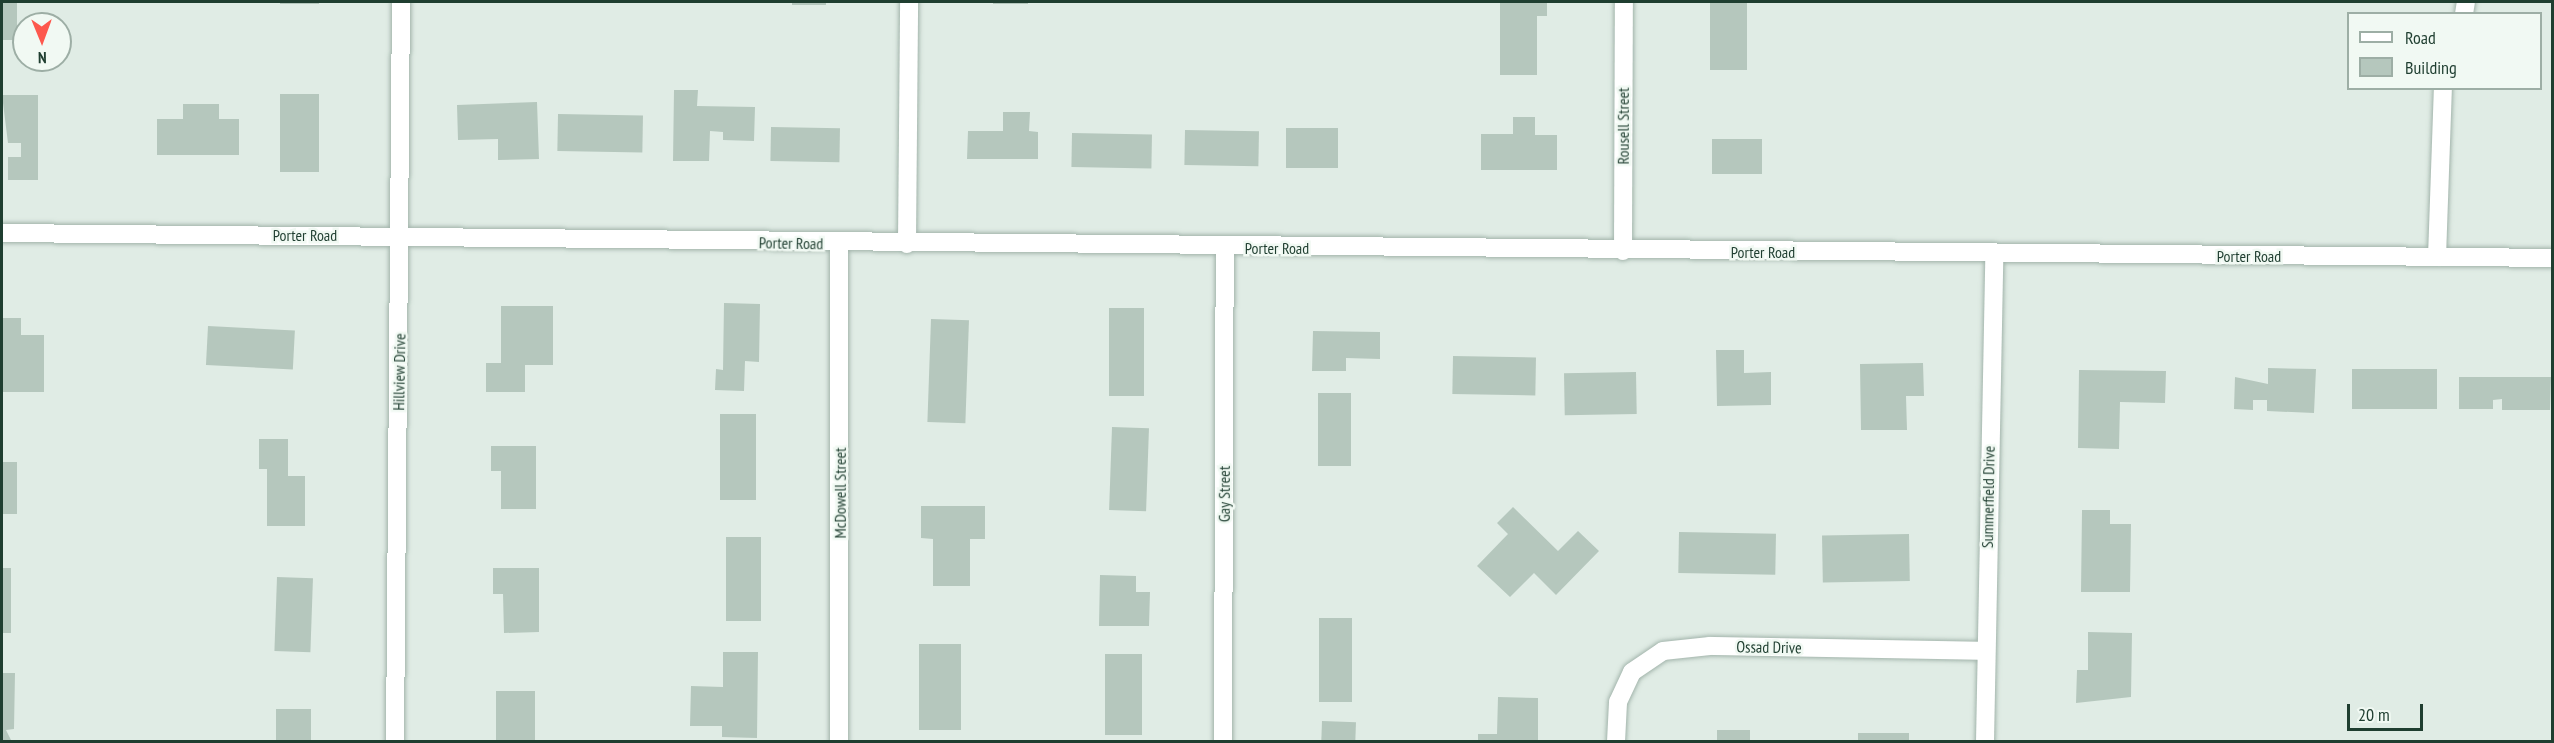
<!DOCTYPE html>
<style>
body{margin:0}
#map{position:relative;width:2554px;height:743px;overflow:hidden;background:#e0ece5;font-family:"PT Sans Narrow",sans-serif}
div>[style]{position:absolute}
.building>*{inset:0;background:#b5c7bd;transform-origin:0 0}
.roads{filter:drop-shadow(0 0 2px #a2b4ab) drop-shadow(0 0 2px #a2b4ab)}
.minor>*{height:18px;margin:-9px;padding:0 9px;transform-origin:9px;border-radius:9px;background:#fff}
span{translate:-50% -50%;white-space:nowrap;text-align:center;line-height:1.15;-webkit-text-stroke:5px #f1f9f3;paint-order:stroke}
.street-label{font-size:16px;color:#1f3e30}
.frame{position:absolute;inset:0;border:3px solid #1f3e30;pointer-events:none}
.legend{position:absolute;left:2347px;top:12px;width:195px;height:78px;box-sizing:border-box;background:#f1f9f3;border:2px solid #9daea5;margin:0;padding:8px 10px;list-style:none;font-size:18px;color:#1f3e30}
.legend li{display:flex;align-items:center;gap:12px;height:30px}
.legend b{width:30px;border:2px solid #9daea5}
.north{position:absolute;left:12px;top:12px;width:60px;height:60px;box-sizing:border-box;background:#f1f9f3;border:2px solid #9daea5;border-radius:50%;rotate:179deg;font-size:16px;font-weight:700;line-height:24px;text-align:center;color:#1f3e30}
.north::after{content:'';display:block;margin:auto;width:21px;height:27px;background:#fd584d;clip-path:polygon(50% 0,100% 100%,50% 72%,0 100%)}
.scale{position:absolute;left:2347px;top:704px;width:76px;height:27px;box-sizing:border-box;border:3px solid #1f3e30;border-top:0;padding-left:8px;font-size:18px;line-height:21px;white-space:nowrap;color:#1f3e30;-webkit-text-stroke:4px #f1f9f3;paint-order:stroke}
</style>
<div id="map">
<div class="building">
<div style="left:2px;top:2px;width:15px;height:38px"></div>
<div style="left:280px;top:2px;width:39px;height:2px"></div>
<div style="left:792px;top:2px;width:34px;height:3px"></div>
<div style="left:993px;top:2px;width:35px;height:2px"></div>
<div style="clip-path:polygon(1500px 2px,1547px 2px,1547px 16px,1537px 16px,1537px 75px,1500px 75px)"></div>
<div style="left:1710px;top:2px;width:37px;height:68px"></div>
<div style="clip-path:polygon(674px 90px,698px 90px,697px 106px,755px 107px,754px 141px,723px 140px,723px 132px,710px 131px,709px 161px,673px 161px)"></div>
<div style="left:280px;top:94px;width:39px;height:78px"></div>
<div style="clip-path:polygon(2px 95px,38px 95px,38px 180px,8px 180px,8px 157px,21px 157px,21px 143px,8px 143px)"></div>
<div style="clip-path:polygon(537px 102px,539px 159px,498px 160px,498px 139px,458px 140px,457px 105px)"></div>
<div style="clip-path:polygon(183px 104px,219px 104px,219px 119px,239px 119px,239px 155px,157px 155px,157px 119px,183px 119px)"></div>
<div style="clip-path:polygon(1003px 112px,1030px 112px,1029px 131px,1038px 132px,1038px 159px,967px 159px,968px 131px,1003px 131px)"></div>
<div style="left:558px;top:114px;width:85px;height:37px;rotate:1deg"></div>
<div style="clip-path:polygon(1513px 117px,1535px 117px,1535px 135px,1557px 135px,1557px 170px,1481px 170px,1481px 134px,1513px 134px)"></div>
<div style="left:771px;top:127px;width:69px;height:34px;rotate:1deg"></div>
<div style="left:1286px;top:128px;width:52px;height:40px"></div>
<div style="left:1185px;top:130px;width:74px;height:35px;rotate:1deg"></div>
<div style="left:1072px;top:133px;width:80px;height:34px;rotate:1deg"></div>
<div style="left:1712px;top:139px;width:50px;height:35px"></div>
<div style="clip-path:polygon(724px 303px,760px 304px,759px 362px,745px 361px,744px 391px,715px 390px,716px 369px,723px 370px)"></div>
<div style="clip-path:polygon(501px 306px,553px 306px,553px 365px,525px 365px,525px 392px,486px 392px,486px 363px,501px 363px)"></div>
<div style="left:1109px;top:308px;width:35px;height:88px"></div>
<div style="clip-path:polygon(2px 318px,21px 318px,21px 335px,44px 335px,44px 392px,2px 392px)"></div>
<div style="left:931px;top:319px;width:38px;height:103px;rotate:2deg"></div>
<div style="left:208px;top:326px;width:87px;height:39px;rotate:3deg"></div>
<div style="clip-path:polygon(1313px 331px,1380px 332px,1380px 359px,1346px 358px,1346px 371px,1312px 371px)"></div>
<div style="clip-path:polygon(1716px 350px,1744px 350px,1744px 373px,1771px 372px,1771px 405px,1717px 406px)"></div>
<div style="left:1453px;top:356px;width:83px;height:38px;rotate:1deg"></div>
<div style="clip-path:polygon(1923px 363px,1924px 396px,1906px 396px,1907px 430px,1861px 430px,1860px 364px)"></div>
<div style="clip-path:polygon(2268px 368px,2316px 369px,2314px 413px,2267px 411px,2267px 400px,2253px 400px,2253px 410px,2234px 409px,2235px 377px,2268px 384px)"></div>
<div style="left:2352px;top:369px;width:85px;height:40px"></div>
<div style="clip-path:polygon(2079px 370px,2166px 371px,2165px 403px,2120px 402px,2119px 449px,2078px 448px)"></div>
<div style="left:1636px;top:372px;width:42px;height:72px;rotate:89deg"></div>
<div style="clip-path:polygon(2459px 377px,2551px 377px,2550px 410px,2502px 410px,2502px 399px,2493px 400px,2493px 409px,2459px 409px)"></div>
<div style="left:1318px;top:393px;width:33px;height:73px"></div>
<div style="left:720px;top:414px;width:36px;height:86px"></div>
<div style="left:1112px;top:427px;width:37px;height:83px;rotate:2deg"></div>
<div style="clip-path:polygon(259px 439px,288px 439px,288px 476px,305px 476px,305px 526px,267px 526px,267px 469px,259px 469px)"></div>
<div style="clip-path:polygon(491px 446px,536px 446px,536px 509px,501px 509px,501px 471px,491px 471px)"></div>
<div style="left:2px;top:462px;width:15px;height:52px"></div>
<div style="clip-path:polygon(921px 506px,985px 506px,985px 539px,970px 539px,970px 586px,933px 586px,933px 539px,921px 538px)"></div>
<div style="clip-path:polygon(1513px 507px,1558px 551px,1578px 531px,1599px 551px,1556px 595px,1534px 573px,1510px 597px,1477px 566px,1508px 534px,1497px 523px)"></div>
<div style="clip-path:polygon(2082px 510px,2110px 510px,2110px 524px,2131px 524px,2130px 592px,2081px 592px)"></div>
<div style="left:1679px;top:532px;width:97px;height:41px;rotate:1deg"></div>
<div style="left:1909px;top:534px;width:47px;height:87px;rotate:89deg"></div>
<div style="left:726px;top:537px;width:35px;height:84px"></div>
<div style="left:2px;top:568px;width:9px;height:65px"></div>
<div style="clip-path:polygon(493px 568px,539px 568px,539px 632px,504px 633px,503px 594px,493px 594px)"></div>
<div style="clip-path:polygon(1100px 575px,1136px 576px,1136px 592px,1150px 592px,1149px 626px,1099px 626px)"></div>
<div style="left:277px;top:577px;width:36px;height:74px;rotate:2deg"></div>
<div style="left:1319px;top:618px;width:33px;height:84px"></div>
<div style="clip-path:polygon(2088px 632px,2132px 633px,2131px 697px,2076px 703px,2077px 670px,2088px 670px)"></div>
<div style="left:919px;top:644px;width:42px;height:86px"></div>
<div style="clip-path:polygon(723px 652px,758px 652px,757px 738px,722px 737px,722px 726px,690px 726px,691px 686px,723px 687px)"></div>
<div style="left:1105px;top:654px;width:37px;height:81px"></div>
<div style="clip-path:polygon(2px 673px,15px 673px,14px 729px,6px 730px,12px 742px,2px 742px)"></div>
<div style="left:496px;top:691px;width:39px;height:51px"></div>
<div style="clip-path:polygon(1498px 697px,1538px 698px,1538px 742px,1478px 742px,1478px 734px,1497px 734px)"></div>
<div style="left:276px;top:709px;width:35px;height:33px"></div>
<div style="left:1322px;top:721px;width:34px;height:21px;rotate:2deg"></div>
<div style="left:1717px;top:730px;width:33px;height:12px"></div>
<div style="left:1858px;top:733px;width:51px;height:9px"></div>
</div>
<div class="roads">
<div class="minor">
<div style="left:2464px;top:14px;width:12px;rotate:-81deg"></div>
<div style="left:2px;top:233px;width:2550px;rotate:0.56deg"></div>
<div style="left:907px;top:244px;width:242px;rotate:-89.5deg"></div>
<div style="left:1623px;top:251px;width:249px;rotate:-89.8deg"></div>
<div style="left:2437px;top:257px;width:169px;rotate:-88deg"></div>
<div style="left:395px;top:742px;width:740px;rotate:-89.54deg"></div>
<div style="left:839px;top:742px;width:498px;rotate:-90deg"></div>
<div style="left:1223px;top:742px;width:495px;rotate:-89.8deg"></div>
<div style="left:1616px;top:742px;width:40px;rotate:-87.1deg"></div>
<div style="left:1618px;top:702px;width:33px;rotate:-65deg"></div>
<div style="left:1632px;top:672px;width:37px;rotate:-34deg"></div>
<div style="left:1663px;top:651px;width:47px;rotate:-6.1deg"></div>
<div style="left:1710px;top:646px;width:274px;rotate:1deg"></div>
<div style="left:1985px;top:742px;width:489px;rotate:-88.9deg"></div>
</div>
</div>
<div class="street-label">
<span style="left:1623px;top:126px;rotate:-90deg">Rousell Street</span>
<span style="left:305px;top:235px">Porter Road</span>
<span style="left:791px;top:243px;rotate:1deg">Porter Road</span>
<span style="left:1277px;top:248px">Porter Road</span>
<span style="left:1763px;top:252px">Porter Road</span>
<span style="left:2249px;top:256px">Porter Road</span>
<span style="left:399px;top:372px;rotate:-89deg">Hillview Drive</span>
<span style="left:840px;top:493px;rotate:-90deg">McDowell Street</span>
<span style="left:1224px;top:494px;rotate:-90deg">Gay Street</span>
<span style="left:1988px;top:497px;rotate:-89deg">Summerfield Drive</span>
<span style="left:1769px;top:647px;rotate:1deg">Ossad Drive</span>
</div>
<div class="frame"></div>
<ul class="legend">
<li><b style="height:8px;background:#fff"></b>Road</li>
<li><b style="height:16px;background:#b5c7bd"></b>Building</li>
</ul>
<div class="north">N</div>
<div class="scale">20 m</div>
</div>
